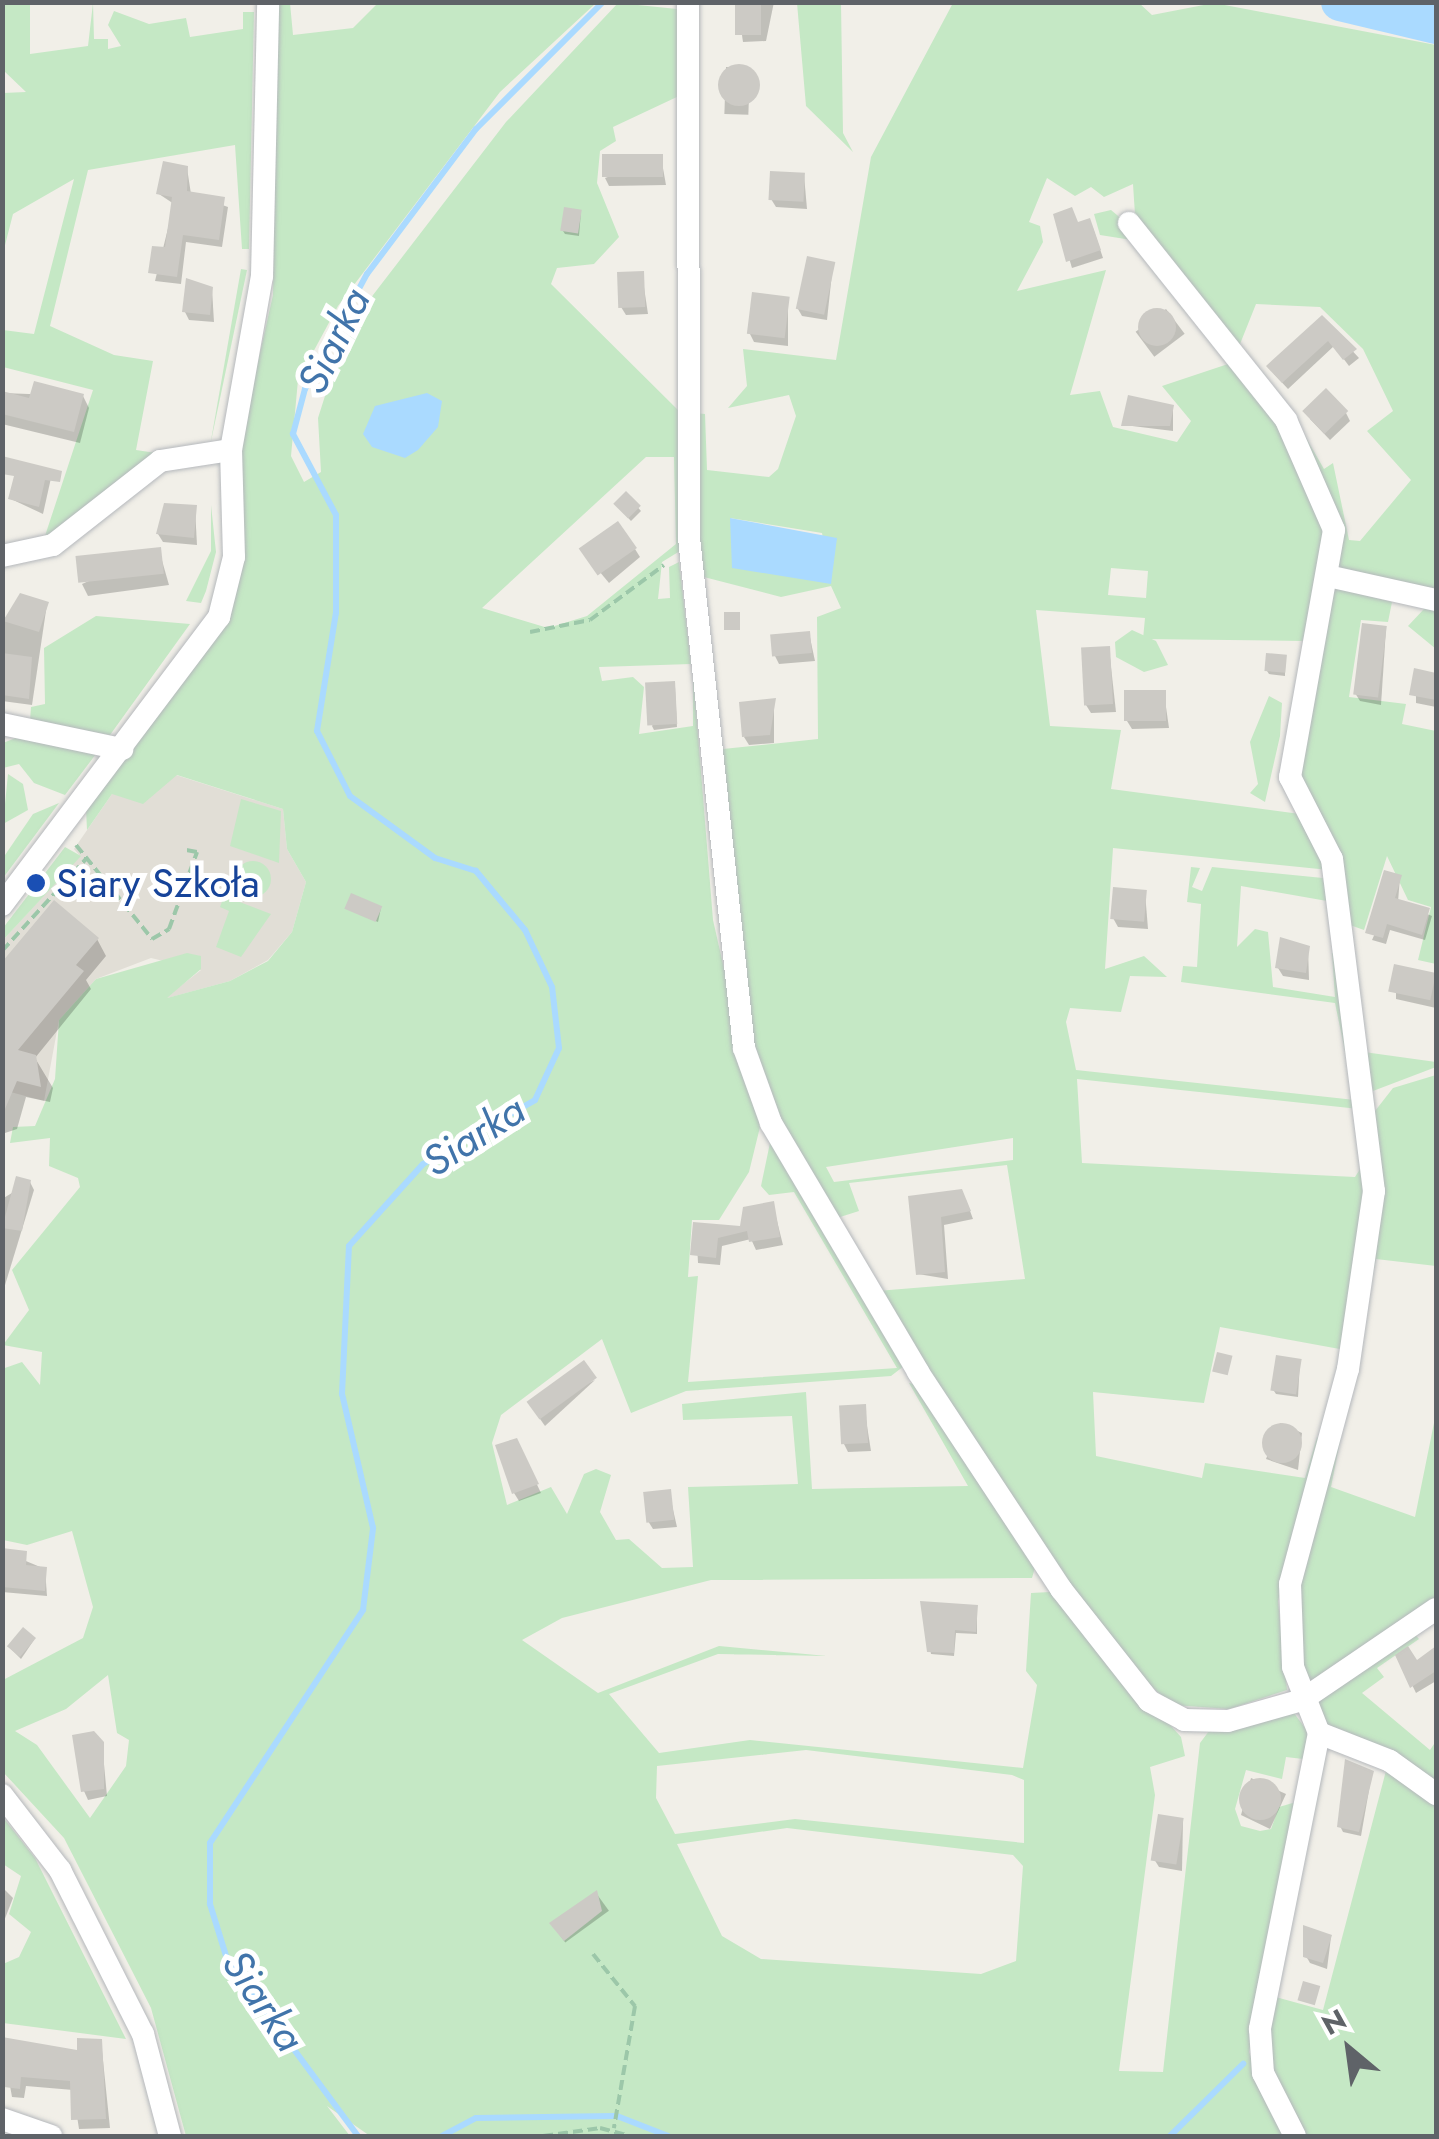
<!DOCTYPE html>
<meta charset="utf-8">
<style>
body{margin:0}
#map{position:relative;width:1439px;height:2139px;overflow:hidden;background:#f1efe8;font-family:Jost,sans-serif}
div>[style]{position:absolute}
.education>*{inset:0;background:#e1ded6}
.green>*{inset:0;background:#c5e8c5}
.round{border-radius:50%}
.water>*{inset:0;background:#aadaff}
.shadow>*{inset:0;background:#0003;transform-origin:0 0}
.stream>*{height:6px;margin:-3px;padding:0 3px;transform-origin:3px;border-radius:3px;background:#aadaff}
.river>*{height:38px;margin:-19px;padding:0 19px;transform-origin:19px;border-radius:19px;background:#aadaff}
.building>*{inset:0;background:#cccac5;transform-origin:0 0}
.path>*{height:4px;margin-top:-2px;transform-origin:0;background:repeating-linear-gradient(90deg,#9cc7a9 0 10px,transparent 0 15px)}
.roads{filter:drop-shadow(0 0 2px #b5b8bc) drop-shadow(0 0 2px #b5b8bc)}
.minor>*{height:22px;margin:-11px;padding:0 11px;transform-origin:11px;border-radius:11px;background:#fff}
.dots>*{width:28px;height:28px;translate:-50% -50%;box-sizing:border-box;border:5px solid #fff;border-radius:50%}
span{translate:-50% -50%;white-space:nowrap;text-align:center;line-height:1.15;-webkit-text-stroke:10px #fff;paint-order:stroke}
.transit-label{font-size:40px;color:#164399}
.left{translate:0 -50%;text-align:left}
.water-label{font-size:42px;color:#4174aa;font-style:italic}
.frame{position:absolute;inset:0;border:5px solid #5f6368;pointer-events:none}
.north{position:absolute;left:1299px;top:1999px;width:100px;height:100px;-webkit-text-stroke:8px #fff;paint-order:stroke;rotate:331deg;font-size:28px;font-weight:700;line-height:40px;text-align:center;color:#5f6368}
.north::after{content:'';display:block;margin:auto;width:35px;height:45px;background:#5f6368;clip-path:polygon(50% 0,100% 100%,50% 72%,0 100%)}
</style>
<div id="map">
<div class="education">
<div style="clip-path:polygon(176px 775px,283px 809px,287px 849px,306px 882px,292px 932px,268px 960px,230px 981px,164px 999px,201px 970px,151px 958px,96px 979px,59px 1020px,44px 1101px,3px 1090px,3px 940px,80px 856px,74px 849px,112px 794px)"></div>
</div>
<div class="green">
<div style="clip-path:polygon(3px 3px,30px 3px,30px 54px,88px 46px,93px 3px,94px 39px,108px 39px,108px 49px,121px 46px,108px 25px,114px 11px,149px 24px,186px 18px,190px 37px,243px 29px,243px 12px,254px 12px,249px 249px,242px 249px,235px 145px,88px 170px,50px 326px,114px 355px,153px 361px,136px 450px,156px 453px,42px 545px,93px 390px,3px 367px,3px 330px,34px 334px,74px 179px,13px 214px,3px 253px,3px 93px,26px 92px,3px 70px)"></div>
<div style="clip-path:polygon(evenodd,278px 3px,290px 3px,293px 35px,353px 28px,378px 3px,596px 3px,500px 92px,338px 306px,298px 380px,291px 456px,304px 482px,321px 472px,318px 418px,337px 358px,373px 295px,506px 122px,618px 3px,677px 9px,679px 96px,613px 127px,616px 141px,600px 151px,597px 183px,619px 237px,594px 264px,557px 268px,551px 284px,678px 410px,680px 551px,662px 562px,658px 599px,670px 598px,669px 567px,679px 562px,691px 664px,599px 667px,602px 681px,633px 677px,644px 687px,639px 734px,693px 726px,693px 673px,713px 920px,760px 1127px,749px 1172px,719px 1220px,692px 1220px,688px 1277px,698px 1276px,688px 1382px,897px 1368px,794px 1192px,769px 1195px,761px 1186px,771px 1138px,904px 1366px,891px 1376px,686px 1391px,631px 1413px,602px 1339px,501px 1415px,492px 1443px,507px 1505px,551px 1487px,567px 1514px,584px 1474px,596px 1469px,611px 1475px,600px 1512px,616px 1540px,629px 1539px,662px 1568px,693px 1567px,688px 1487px,798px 1484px,792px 1416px,683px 1420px,682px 1404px,806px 1392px,812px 1489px,968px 1486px,909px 1383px,921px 1385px,1036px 1564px,1032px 1578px,711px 1580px,562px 1618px,522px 1640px,598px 1693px,719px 1646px,827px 1656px,718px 1654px,609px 1694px,659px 1753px,750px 1740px,1023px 1768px,1037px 1685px,1026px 1671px,1031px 1593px,1050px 1592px,1181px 1737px,1185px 1756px,1150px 1767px,1155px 1795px,1119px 2071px,1163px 2072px,1200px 1743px,1209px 1731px,1294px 1713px,1308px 1732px,1303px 1759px,1286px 1757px,1282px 1779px,1246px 1770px,1235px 1809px,1241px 1826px,1260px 1831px,1271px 1829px,1279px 1807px,1303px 1800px,1249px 2052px,1284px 2136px,370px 2136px,327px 2106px,350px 2136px,186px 2136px,151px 2008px,64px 1838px,3px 1772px,3px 1680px,83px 1638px,93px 1607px,72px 1531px,27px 1545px,3px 1540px,2px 1369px,22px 1362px,40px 1385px,42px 1352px,3px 1345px,29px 1310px,12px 1270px,80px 1187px,78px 1178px,49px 1166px,50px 1138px,10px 1143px,13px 1127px,35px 1126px,55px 1079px,59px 1020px,96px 979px,187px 953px,201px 956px,201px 969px,167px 998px,230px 981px,268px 961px,292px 932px,306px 882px,287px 849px,283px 809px,177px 775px,143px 804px,112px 794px,87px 830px,86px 809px,220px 625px,241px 437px,273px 295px,278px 3px,646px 457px,674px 457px,676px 544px,587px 616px,548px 628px,482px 608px,646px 457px,278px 3px,108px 1675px,117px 1733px,129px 1740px,126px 1766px,90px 1818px,37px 1745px,15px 1731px,66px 1709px,108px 1675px,278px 3px,806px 1750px,1012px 1775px,1024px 1780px,1024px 1843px,795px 1819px,675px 1834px,656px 1798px,657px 1766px,806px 1750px,278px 3px,787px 1828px,1013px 1855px,1023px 1866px,1016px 1961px,981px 1974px,761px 1959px,722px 1936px,677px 1844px,787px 1828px)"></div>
<div style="clip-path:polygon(797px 3px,841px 3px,843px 133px,853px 152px,806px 106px)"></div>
<div style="clip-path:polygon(evenodd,953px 3px,1139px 3px,1152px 15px,1214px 3px,1436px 45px,1436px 595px,1340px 571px,1301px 429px,1324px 469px,1333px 463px,1349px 540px,1360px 541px,1411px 480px,1367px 431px,1393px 411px,1363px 349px,1320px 307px,1256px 304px,1238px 349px,1135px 215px,1133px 184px,1104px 197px,1091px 187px,1075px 196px,1047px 178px,1029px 222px,1040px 226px,1043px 242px,1017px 291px,1106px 270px,1070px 395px,1100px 391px,1113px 427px,1177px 442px,1191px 421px,1162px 386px,1237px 361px,1282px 426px,1328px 534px,1303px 641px,1143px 639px,1145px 618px,1036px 610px,1050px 726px,1121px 730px,1111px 789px,1300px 814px,1329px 870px,1113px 848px,1105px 969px,1144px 956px,1167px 977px,1130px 976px,1121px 1012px,1070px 1008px,1066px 1022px,1076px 1070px,1355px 1100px,1335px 1003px,1181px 982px,1183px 966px,1197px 967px,1201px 904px,1187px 902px,1191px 867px,1200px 868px,1192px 887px,1202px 891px,1212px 867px,1323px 878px,1327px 901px,1241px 886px,1237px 947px,1255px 929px,1268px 932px,1273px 987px,1335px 997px,1332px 953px,1339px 955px,1368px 1161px,1345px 1350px,1220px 1327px,1204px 1403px,1093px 1392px,1096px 1456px,1202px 1478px,1205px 1463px,1305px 1478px,1317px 1437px,1323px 1446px,1278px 1601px,1287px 1690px,1229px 1709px,1173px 1705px,1119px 1659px,877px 1291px,1025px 1279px,1007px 1165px,849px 1183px,859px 1211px,837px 1218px,773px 1112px,751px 1041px,710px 691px,723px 749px,818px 739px,817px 617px,841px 608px,831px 586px,781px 597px,700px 576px,694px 413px,705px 414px,707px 470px,769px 477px,778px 469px,796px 416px,789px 395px,728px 408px,747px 386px,743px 349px,836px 360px,871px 157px,953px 3px,730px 518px,822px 533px,831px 583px,730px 518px,953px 3px,1111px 568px,1148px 571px,1146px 598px,1108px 595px,1111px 568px,953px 3px,1077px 1079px,1359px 1109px,1362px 1166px,1355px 1177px,1082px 1163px,1077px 1079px,953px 3px,1013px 1138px,1013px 1160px,834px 1182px,826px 1167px,1013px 1138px)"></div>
<div style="clip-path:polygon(1111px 210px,1124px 221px,1138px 241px,1100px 235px,1094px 214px)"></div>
<div style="clip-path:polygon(241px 269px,247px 270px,210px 446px)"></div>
<div style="clip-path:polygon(211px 505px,216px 552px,206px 591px,201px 603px,186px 601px,211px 551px)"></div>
<div style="clip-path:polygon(1329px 586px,1392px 602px,1388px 622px,1361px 620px,1349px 697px,1406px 704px,1402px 724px,1436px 731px,1436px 964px,1418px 960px,1431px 907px,1408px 900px,1387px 856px,1364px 930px,1347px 924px,1296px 780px)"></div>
<div style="clip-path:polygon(1403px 599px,1436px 604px,1436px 649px,1408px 626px,1424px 609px)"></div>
<div style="clip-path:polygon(96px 616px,190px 624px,110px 735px,30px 721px,31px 707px,45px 704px,44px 648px)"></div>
<div style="clip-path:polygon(1132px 630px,1156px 641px,1168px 665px,1144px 672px,1116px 657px,1115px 642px)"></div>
<div style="clip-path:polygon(1269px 696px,1282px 703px,1280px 736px,1265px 802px,1250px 793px,1258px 784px,1250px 742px)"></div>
<div style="clip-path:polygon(33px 731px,99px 750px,65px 795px,34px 783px,19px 764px,3px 768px,3px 743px)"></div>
<div style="clip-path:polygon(8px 774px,23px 784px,28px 810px,3px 824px)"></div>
<div style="clip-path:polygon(241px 799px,281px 811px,279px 863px,230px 846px)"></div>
<div style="clip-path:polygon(59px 803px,3px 878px,3px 858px,33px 814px)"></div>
<div style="clip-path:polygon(65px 847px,81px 856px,3px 940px,3px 928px)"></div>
<div class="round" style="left:235px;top:861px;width:36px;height:36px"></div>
<div style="clip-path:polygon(224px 896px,271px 914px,241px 957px,216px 947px,229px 911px,220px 907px)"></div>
<div style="clip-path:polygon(1364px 1052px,1436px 1062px,1436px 1067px,1373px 1091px)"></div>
<div style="clip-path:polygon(1436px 1075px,1436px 1266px,1376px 1259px,1331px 1487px,1415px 1517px,1436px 1413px,1436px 1597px,1311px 1683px,1294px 1651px,1296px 1583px,1332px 1447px,1375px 1111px,1393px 1088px)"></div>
<div style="clip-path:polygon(1412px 1631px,1419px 1639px,1377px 1668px,1384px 1677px,1362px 1693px,1430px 1750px,1436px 1741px,1434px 1779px,1325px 1729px,1317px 1703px)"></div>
<div style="clip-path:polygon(1387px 1767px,1436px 1799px,1436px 2136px,1299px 2136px,1266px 2073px,1272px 1996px,1323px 2010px)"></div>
<div style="clip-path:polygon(2px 1816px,35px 1858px,126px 2039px,3px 2023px,3px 1964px,19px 1957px,31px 1932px,9px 1914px,21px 1876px,3px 1864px)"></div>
</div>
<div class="water">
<div style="clip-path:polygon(427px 393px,442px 401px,438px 427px,418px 450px,405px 458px,372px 447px,363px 434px,375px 406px)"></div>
<div style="clip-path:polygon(730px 518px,837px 538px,831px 584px,732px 568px)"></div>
</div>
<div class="shadow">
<div style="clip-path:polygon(737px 2px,774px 2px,766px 41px,743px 42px)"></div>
<div style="left:726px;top:67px;width:24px;height:47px;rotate:2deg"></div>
<div style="clip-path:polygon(661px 157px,666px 185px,609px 186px,605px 178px)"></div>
<div style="clip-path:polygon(187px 168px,191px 194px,228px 207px,222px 247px,186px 242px,181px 284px,155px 281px,174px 204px,159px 194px)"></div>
<div style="clip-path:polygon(804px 175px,807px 209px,776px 207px,771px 199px)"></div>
<div style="clip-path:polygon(581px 212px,579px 236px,565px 234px,563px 231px)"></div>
<div style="clip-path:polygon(1056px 215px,1093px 228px,1103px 258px,1072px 268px)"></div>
<div style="clip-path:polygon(833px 264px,827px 320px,802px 316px,798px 309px)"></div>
<div style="clip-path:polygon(642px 274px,648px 314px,626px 315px,621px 307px)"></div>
<div style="clip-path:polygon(212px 289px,214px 322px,189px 320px,185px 312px)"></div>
<div style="clip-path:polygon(788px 299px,788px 346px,754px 342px,750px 334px)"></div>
<div style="left:1166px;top:309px;width:31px;height:38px;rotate:53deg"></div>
<div style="clip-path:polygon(1322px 318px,1359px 358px,1349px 366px,1334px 346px,1288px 389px,1274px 374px)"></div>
<div style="clip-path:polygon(2px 393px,83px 396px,89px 408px,80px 443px,2px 424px)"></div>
<div style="clip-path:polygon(1173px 407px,1173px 431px,1124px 425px)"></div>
<div style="clip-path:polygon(1346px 413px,1350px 421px,1330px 440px,1310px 419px)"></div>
<div style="clip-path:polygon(19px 463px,51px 478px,43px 514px,11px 499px)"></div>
<div style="clip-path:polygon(626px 494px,641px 511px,631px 521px,618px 507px)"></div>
<div style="clip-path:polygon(195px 508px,197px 545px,163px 542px,158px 534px)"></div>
<div style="clip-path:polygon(635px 549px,640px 557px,609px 583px,590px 560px)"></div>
<div style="clip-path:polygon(159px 550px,169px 585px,88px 596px,82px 584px)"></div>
<div style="clip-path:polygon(47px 604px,32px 705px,2px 701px,2px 619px)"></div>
<div style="clip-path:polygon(1386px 629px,1381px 705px,1360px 701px,1355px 693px)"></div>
<div style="clip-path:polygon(809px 633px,815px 661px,779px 664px,775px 656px)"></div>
<div style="clip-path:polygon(1109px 649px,1116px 712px,1091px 713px,1086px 705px)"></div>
<div style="clip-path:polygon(1285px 657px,1285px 676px,1269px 674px,1267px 671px)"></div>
<div style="clip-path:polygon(1416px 671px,1436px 675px,1436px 707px,1416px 703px)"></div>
<div style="clip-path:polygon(675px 687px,677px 727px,654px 730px,652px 726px)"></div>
<div style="clip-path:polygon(1164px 693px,1169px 728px,1132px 729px,1127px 721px)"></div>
<div style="clip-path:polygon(774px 701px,774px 743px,749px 745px,744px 737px)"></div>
<div style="clip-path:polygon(1400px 877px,1398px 902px,1432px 916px,1425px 940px,1390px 930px,1386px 944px,1372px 940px)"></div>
<div style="clip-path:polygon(1145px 892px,1148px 929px,1118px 927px,1113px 918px)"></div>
<div style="clip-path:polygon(381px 908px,378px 922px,348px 909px)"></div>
<div style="clip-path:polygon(97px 939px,106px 956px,86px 980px,91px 989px,35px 1058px,53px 1088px,50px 1102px,26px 1097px,17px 1129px,2px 1134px,2px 1008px)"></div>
<div style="clip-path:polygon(1308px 948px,1309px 980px,1283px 976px,1278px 968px)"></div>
<div style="clip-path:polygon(1396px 967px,1436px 976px,1436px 1008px,1396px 999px)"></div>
<div style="clip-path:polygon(30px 1182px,34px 1190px,2px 1295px,2px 1199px)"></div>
<div style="clip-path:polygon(911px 1198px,966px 1200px,973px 1219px,944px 1225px,948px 1279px,918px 1274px)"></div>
<div style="clip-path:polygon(773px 1205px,783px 1245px,756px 1250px,751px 1239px,722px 1246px,720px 1265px,698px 1263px,696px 1225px,742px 1229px)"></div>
<div style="clip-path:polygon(1300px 1361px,1298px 1397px,1276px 1394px,1274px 1391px)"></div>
<div style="clip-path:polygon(595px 1380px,545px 1426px,533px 1409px)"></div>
<div style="clip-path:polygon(864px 1407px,871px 1451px,848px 1452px,844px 1444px)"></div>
<div style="clip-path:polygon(1280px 1423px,1302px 1433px,1298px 1470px,1266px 1459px)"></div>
<div style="clip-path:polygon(520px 1449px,541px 1493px,519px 1501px,514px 1493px)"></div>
<div style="clip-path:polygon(669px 1492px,677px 1527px,653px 1529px,648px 1521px)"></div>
<div style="clip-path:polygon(2px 1551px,45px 1569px,47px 1596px,2px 1592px)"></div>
<div style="clip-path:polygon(922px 1604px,977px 1607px,977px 1634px,956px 1633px,954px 1656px,931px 1654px)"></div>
<div style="clip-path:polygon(34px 1640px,21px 1659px,11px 1649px)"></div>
<div style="clip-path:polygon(1436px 1649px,1436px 1681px,1416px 1693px,1398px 1656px,1416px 1663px)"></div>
<div style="clip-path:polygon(102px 1743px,107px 1796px,88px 1800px,84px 1791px)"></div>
<div style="clip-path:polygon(1372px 1773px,1361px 1836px,1343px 1832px,1340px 1826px)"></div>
<div style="clip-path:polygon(1251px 1778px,1286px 1794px,1270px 1829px,1241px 1815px)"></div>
<div style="clip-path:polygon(1183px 1820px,1182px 1871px,1159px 1867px,1154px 1859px)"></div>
<div style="clip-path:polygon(2px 1887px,13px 1898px,4px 1921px,2px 1920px)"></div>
<div style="left:596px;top:1893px;width:22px;height:54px;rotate:54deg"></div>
<div style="clip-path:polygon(1331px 1937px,1327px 1969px,1310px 1963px,1306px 1956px)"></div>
<div style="clip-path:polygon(2px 2041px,79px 2053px,101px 2041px,110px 2128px,79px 2129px,73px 2090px,26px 2086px,24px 2098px,12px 2097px)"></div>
</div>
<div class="stream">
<div style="left:617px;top:2116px;width:55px;rotate:21.4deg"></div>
<div style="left:358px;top:2136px;width:220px;rotate:-126.5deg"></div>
<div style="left:227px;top:1959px;width:58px;rotate:-107.2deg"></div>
<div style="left:210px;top:1904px;width:61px;rotate:-90deg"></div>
<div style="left:210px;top:1843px;width:279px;rotate:-56.7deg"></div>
<div style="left:363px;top:1610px;width:83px;rotate:-83deg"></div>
<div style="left:373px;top:1528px;width:138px;rotate:-103deg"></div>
<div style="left:342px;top:1394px;width:148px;rotate:-87.3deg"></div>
<div style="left:349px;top:1246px;width:110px;rotate:-47.9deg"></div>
<div style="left:423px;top:1164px;width:129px;rotate:-29.7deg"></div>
<div style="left:535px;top:1100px;width:57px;rotate:-65.2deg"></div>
<div style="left:559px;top:1048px;width:61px;rotate:-96.5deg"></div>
<div style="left:552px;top:987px;width:63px;rotate:-115.3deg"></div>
<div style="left:525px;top:930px;width:77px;rotate:-129.7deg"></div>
<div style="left:476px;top:871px;width:43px;rotate:-162.4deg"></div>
<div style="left:435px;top:858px;width:105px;rotate:-143.9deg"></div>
<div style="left:350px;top:796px;width:73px;rotate:-116.9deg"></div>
<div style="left:317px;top:731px;width:120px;rotate:-80.9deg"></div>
<div style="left:336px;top:613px;width:98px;rotate:-90deg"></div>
<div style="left:336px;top:515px;width:92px;rotate:-118deg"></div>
<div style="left:293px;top:434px;width:47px;rotate:-75.1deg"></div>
<div style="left:305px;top:389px;width:131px;rotate:-61.7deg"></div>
<div style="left:367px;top:274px;width:181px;rotate:-53.1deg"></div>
<div style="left:476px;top:129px;width:180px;rotate:-45deg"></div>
<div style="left:442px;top:2136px;width:38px;rotate:-28deg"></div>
<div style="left:476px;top:2118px;width:139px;rotate:-0.8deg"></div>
<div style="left:1170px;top:2136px;width:103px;rotate:-44.6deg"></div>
</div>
<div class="river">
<div style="left:1340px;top:2px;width:99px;rotate:13.5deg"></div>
</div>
<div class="building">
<div style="left:735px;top:2px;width:26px;height:33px"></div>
<div class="round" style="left:718px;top:64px;width:42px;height:42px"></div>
<div style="left:663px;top:154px;width:23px;height:61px;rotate:90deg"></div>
<div style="clip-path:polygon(163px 161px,188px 166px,187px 191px,225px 197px,219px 240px,183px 235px,177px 277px,148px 273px,152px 246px,165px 247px,172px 197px,156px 194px)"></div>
<div style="left:770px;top:171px;width:35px;height:29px;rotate:3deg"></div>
<div style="left:564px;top:207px;width:18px;height:24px;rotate:9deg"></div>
<div style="clip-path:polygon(1072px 207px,1078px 222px,1090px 218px,1101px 250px,1066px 262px,1053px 214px)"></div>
<div style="left:807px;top:256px;width:29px;height:54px;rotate:12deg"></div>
<div style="left:644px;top:271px;width:36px;height:27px;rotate:88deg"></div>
<div style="clip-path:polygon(186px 278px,213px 287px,210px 315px,182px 312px)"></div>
<div style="left:752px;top:292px;width:38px;height:42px;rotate:7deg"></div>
<div class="round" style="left:1138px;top:308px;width:38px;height:38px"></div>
<div style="clip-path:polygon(1322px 315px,1357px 349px,1343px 360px,1328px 341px,1282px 383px,1266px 366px)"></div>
<div style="clip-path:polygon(34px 381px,84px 394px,74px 432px,2px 414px,2px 391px,29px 398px)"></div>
<div style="left:1326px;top:388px;width:32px;height:33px;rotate:46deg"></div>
<div style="clip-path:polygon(1128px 395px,1174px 405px,1170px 426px,1121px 426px)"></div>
<div style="clip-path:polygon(2px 456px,62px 471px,60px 482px,45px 480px,39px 507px,8px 499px,14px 476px,2px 474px)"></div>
<div style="left:626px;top:491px;width:21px;height:18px;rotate:45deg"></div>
<div style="clip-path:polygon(164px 503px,197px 505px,194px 538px,156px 534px)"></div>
<div style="left:618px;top:521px;width:33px;height:48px;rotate:55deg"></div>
<div style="left:161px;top:547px;width:27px;height:86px;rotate:84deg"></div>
<div style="clip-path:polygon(20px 593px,49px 602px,39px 632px,3px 621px)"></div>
<div style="left:724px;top:612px;width:16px;height:18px"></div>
<div style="left:1362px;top:623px;width:25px;height:72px;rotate:7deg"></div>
<div style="left:810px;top:631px;width:22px;height:40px;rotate:85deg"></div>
<div style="left:1110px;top:646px;width:58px;height:29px;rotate:87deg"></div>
<div style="clip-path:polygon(2px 653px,32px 657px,29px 699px,2px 695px)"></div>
<div style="left:1266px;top:653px;width:21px;height:18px;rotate:5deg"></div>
<div style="clip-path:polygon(1414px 668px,1436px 673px,1436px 700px,1409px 695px)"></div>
<div style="left:675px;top:681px;width:43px;height:30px;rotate:87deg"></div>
<div style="left:1166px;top:690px;width:31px;height:42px;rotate:90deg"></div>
<div style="clip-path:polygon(776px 698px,770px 735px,742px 737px,739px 702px)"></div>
<div style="clip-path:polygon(1384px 870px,1402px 875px,1395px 898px,1430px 908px,1422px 935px,1387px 924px,1383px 938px,1365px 933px)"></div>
<div style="left:1113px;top:887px;width:34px;height:32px;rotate:5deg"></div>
<div style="left:351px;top:893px;width:34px;height:17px;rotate:23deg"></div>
<div style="clip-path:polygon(54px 900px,99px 938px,76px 965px,84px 971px,18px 1050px,36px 1055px,41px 1087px,17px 1081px,2px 1116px,2px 962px)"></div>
<div style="clip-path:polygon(1280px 937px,1310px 946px,1306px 973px,1275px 968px)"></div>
<div style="left:1394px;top:964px;width:43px;height:28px;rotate:12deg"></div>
<div style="clip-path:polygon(16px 1176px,31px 1180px,22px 1231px,2px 1228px)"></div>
<div style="clip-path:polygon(962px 1189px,971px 1211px,941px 1217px,945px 1272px,916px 1275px,908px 1196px)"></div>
<div style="clip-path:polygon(774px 1201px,780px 1237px,749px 1242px,747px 1231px,718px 1238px,716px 1258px,690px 1255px,693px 1222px,740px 1226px,743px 1207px)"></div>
<div style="left:1217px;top:1352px;width:16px;height:20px;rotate:14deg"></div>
<div style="left:1276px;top:1355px;width:26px;height:36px;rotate:9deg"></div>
<div style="left:584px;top:1360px;width:22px;height:71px;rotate:54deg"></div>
<div style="left:866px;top:1404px;width:39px;height:27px;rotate:87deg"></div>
<div class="round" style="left:1262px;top:1423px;width:40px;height:40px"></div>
<div style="clip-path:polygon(517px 1438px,539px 1484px,512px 1494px,495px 1445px)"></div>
<div style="left:671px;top:1489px;width:31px;height:28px;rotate:84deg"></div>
<div style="clip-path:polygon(2px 1548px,27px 1551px,26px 1565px,47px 1567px,45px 1591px,2px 1587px)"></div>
<div style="clip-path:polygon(920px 1601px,978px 1605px,976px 1632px,955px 1630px,954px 1653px,927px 1652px)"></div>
<div style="left:23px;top:1627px;width:17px;height:25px;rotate:40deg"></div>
<div style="clip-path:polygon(1408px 1646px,1417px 1660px,1436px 1646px,1436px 1671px,1410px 1688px,1395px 1655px)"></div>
<div style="clip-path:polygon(94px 1731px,104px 1742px,104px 1789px,81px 1792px,72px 1735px)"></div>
<div style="clip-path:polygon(1345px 1759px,1374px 1771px,1359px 1832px,1337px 1827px)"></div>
<div class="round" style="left:1239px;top:1778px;width:42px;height:42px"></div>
<div style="left:1158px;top:1814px;width:26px;height:47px;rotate:9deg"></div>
<div style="clip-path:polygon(597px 1890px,602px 1911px,564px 1941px,549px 1923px)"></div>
<div style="clip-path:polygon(1303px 1925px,1332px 1935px,1323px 1963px,1303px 1957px)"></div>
<div style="left:1303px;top:1981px;width:18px;height:20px;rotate:16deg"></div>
<div style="clip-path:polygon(2px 2037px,77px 2050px,77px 2038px,102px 2039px,106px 2119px,71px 2120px,70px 2081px,21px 2077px,20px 2089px,4px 2087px)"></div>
</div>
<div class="path">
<div style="left:530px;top:632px;width:61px;rotate:-11.3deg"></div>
<div style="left:590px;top:620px;width:92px;rotate:-36.6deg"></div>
<div style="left:76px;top:845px;width:121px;rotate:51deg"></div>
<div style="left:152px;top:939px;width:20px;rotate:-30deg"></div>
<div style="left:169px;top:929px;width:82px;rotate:-70deg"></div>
<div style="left:197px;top:852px;width:11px;rotate:-170deg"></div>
<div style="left:2px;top:951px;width:125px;rotate:-47.6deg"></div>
<div style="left:593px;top:1954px;width:67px;rotate:51.1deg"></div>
<div style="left:635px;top:2006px;width:124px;rotate:99.8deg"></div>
<div style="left:543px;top:2136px;width:58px;rotate:-8deg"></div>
<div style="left:600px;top:2128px;width:30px;rotate:15deg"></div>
</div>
<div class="roads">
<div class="minor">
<div style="left:688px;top:2px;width:536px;rotate:89.89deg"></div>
<div style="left:689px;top:538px;width:513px;rotate:83.84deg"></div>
<div style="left:744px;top:1048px;width:80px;rotate:70.2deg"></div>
<div style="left:771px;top:1123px;width:289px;rotate:59.4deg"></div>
<div style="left:918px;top:1372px;width:260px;rotate:56.6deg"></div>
<div style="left:1061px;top:1589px;width:142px;rotate:51.8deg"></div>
<div style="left:1149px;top:1701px;width:40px;rotate:28deg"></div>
<div style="left:1184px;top:1720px;width:44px;rotate:1.3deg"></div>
<div style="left:1228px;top:1721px;width:77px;rotate:-15.8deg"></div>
<div style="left:1302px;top:1700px;width:162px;rotate:-34.2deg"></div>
<div style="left:1129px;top:223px;width:252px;rotate:51.4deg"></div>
<div style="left:1286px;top:420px;width:120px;rotate:66.4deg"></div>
<div style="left:1334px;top:530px;width:251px;rotate:100.1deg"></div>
<div style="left:1290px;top:777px;width:92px;rotate:62.9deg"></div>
<div style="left:1332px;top:859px;width:335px;rotate:82.8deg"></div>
<div style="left:1374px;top:1191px;width:180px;rotate:98.3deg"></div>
<div style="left:1348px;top:1369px;width:223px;rotate:105.1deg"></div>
<div style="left:1290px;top:1584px;width:83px;rotate:87.9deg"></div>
<div style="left:1293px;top:1667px;width:71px;rotate:68.5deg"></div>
<div style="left:1319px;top:1733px;width:302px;rotate:101.3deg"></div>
<div style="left:1260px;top:2029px;width:44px;rotate:86.1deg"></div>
<div style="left:1263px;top:2073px;width:71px;rotate:63.1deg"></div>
<div style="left:2px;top:556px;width:52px;rotate:-12.2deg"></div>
<div style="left:53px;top:545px;width:136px;rotate:-38.1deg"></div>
<div style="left:160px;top:461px;width:72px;rotate:-8.8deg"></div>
<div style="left:1328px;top:576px;width:111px;rotate:12.5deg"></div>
<div style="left:2px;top:724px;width:123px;rotate:11.8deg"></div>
<div style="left:2px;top:905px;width:361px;rotate:-53deg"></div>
<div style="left:219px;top:617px;width:62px;rotate:-76deg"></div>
<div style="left:234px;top:557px;width:107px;rotate:-91.6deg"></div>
<div style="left:231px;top:450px;width:177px;rotate:-79.9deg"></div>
<div style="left:262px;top:276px;width:274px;rotate:-88.7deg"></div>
<div style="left:1319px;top:1733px;width:76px;rotate:21.5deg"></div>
<div style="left:1390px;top:1761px;width:57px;rotate:35.7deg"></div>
<div style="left:2px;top:1795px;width:95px;rotate:52.3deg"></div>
<div style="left:60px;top:1870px;width:184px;rotate:63.2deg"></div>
<div style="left:143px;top:2034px;width:106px;rotate:75.2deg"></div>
<div style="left:2px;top:2119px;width:52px;rotate:19.1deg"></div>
</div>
</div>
<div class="dots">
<div style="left:36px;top:883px;background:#1a4fb4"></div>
</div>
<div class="transit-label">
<span class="left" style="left:56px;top:883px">Siary Szkoła</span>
</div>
<div class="water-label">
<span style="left:334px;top:341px;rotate:-64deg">Siarka</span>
<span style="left:474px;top:1136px;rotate:-33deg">Siarka</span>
<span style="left:263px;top:2001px;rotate:56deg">Siarka</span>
</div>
<div class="frame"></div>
<div class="north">N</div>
</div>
